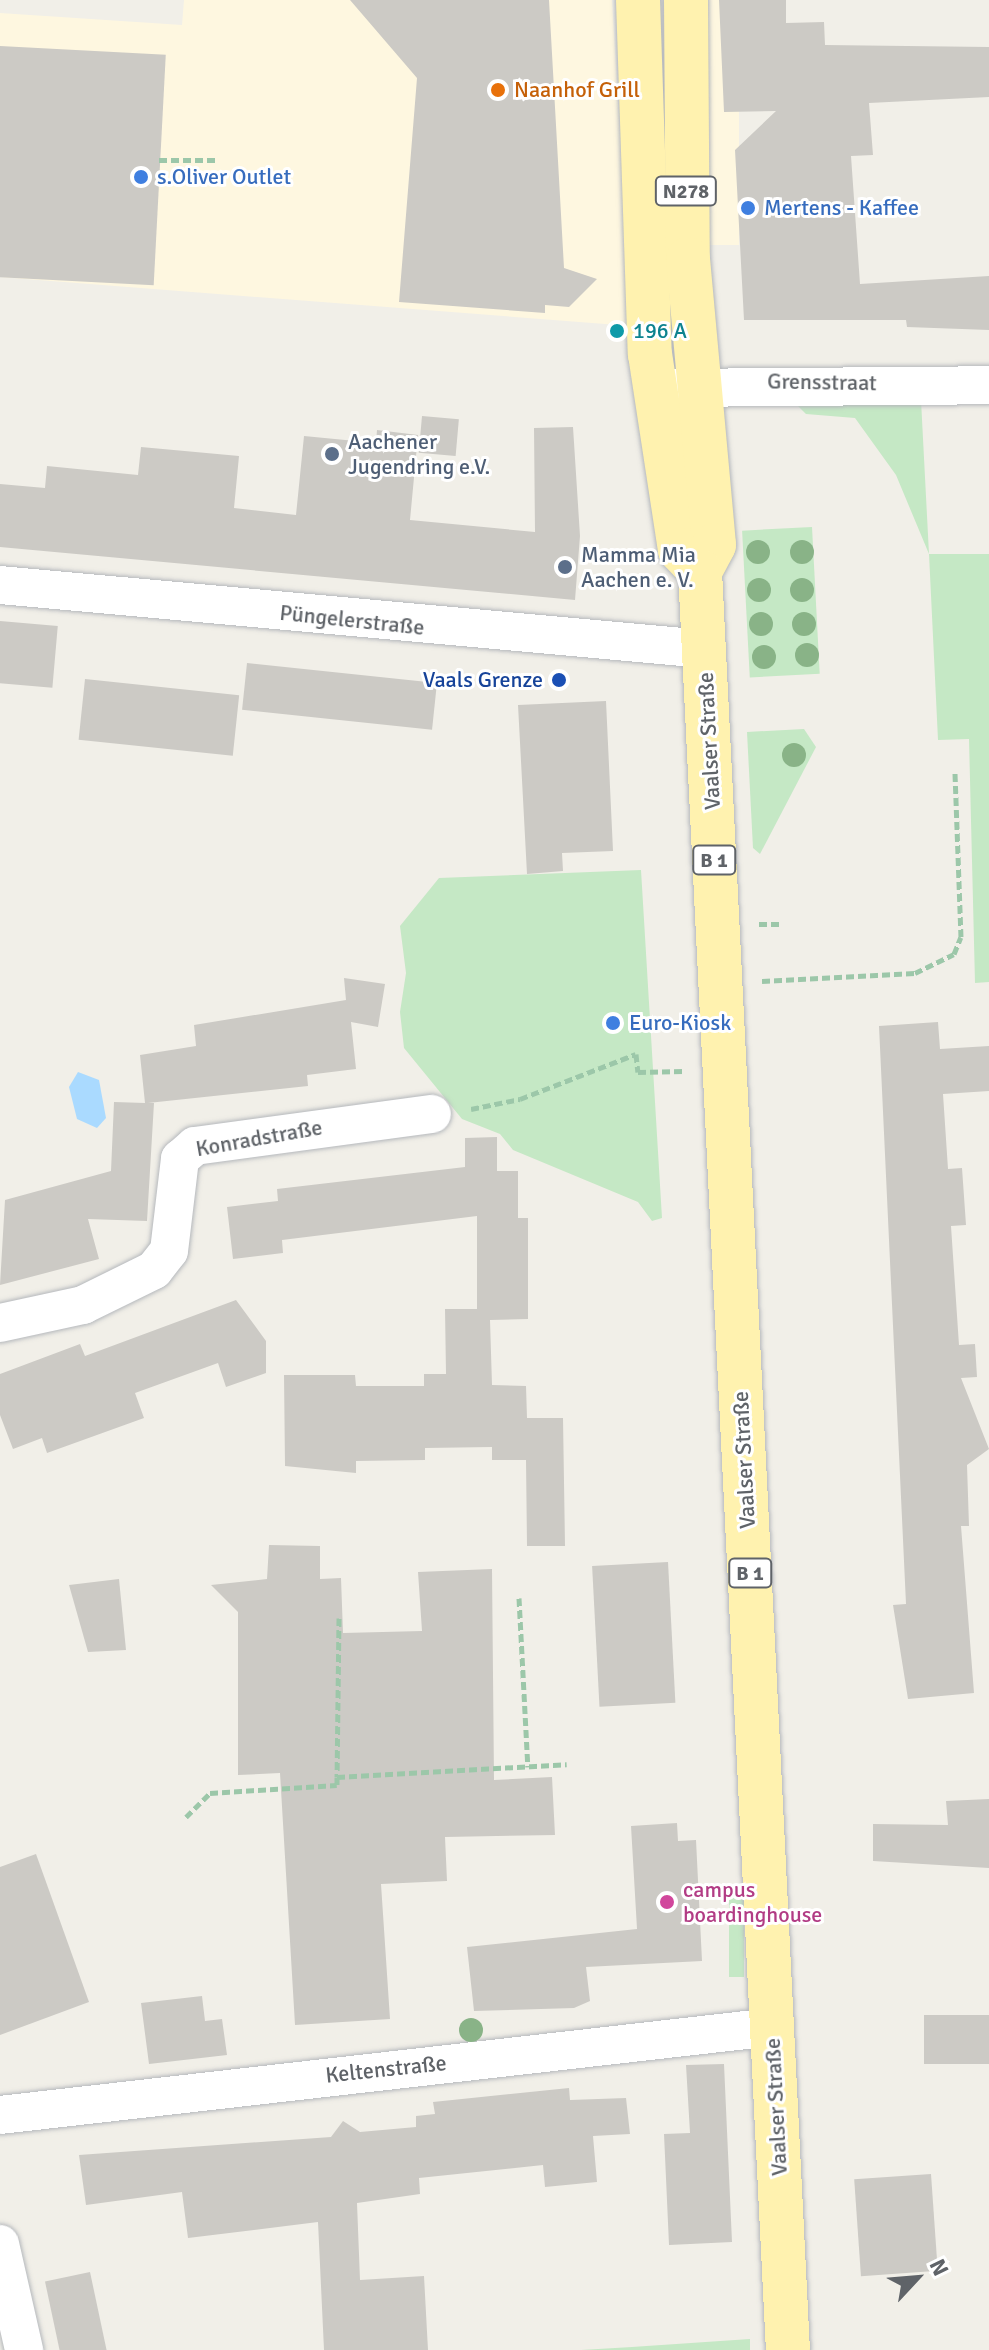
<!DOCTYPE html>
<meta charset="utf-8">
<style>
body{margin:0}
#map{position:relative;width:989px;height:2350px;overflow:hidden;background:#f1efe8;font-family:Signika,sans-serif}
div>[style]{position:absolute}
.commercial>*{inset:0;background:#fef7e0;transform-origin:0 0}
.green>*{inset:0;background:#c5e8c5;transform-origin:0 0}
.water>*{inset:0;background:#aadaff}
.building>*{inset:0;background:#cccac5;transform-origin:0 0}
.path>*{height:5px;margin-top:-2.5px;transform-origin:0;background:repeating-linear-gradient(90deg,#9cc7a9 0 8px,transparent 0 12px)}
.roads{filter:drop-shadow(0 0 2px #b5b8bc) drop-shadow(0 0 2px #b5b8bc)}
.street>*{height:38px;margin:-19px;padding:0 19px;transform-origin:19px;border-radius:19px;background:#fff}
.primary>*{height:44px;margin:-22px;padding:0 22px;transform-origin:22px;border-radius:22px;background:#fff2af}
.trees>*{width:24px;height:24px;margin:-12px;border-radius:50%;background:#89b387}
.dots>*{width:22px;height:22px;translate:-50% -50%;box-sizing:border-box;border:4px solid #fff;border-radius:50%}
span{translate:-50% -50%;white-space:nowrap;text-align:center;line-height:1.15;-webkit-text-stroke:6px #fff;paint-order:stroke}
.shield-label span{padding:2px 6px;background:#fff;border:2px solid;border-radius:6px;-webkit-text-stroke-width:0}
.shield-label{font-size:20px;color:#5f6368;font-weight:700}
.food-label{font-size:22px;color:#c56008}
.left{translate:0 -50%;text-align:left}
.shop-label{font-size:22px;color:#366cbe}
.culture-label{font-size:22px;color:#0d838f}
.street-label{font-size:22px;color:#5f6368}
.service-label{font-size:22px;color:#4e5e75}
.transit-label{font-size:22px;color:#164399}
.right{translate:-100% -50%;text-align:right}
.hotel-label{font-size:22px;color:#b23c85}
.north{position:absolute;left:877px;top:2238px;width:80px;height:80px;-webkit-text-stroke:6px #fff;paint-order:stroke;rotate:64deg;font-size:22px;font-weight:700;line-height:32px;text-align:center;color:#5f6368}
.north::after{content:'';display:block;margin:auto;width:28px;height:36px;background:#5f6368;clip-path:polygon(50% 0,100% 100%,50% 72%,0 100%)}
</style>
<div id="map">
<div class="commercial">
<div style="clip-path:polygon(184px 0,612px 0,631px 326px,0 277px,0 13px,182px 25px)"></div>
<div style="left:699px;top:0;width:40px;height:245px"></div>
</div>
<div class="green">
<div style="clip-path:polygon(921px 400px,929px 554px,989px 554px,989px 982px,975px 983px,969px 739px,938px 740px,929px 554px,896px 475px,855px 418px,806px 414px,794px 402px)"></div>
<div style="left:812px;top:527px;width:147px;height:70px;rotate:87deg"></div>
<div style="clip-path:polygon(804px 729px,816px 747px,760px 854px,753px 848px,747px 732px)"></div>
<div style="clip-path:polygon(641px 870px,662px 1218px,652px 1221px,638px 1202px,513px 1150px,500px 1134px,462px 1119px,404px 1048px,400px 1012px,406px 973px,400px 926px,439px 878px)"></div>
<div style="left:729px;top:1897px;width:15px;height:80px"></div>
<div style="clip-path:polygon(750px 2339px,750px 2350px,581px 2350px,632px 2347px)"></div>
</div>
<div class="water">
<div style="clip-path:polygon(78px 1072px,99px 1080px,106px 1118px,97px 1128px,77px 1119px,69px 1087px)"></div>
</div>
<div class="building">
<div style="clip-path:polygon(350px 0,549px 0,564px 268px,597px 279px,569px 307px,545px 305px,545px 313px,399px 302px,417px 78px)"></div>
<div style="clip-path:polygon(719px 0,786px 0,786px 23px,824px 22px,825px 45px,989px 47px,989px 97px,869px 103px,873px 155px,851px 156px,860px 284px,989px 276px,989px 330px,907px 327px,906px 320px,744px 320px,735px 150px,776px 111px,724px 112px)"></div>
<div style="left:0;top:46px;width:166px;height:231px;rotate:3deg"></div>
<div style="left:422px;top:416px;width:37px;height:37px;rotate:5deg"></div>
<div style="clip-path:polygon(573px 427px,580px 536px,575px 600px,0 547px,0 484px,45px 488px,47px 466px,138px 475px,141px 447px,239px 456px,234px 508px,296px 515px,304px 436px,376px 443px,377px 430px,418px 435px,410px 520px,535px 532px,534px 428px)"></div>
<div style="left:0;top:621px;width:58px;height:62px;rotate:5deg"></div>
<div style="left:247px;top:663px;width:191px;height:47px;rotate:6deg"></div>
<div style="left:85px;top:679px;width:155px;height:61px;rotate:6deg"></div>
<div style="clip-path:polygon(606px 701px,613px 851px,562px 853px,563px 871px,527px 874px,518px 705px)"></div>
<div style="clip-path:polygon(344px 978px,385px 984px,378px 1027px,351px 1022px,356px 1069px,307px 1075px,308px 1086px,148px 1103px,154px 1103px,147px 1221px,88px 1219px,99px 1259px,0 1285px,5px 1200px,111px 1171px,114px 1102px,145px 1103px,140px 1055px,196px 1046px,194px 1025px,346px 1000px)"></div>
<div style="clip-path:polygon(938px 1022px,940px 1049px,989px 1046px,989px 1091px,943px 1094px,948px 1169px,962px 1168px,966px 1225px,951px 1226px,959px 1345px,975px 1344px,977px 1377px,961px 1378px,989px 1449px,967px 1465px,969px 1526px,961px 1526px,974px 1693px,908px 1699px,893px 1605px,906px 1604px,879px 1026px)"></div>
<div style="clip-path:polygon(497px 1137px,497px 1171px,518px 1171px,518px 1218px,528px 1218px,528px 1319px,490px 1320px,492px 1385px,526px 1386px,527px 1418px,563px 1418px,565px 1546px,527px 1546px,526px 1460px,492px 1460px,492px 1447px,425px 1448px,425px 1460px,356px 1461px,356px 1473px,285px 1466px,284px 1375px,355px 1375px,356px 1386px,424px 1386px,424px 1374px,446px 1374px,445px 1309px,477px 1309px,477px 1216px,282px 1240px,283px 1253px,233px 1259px,227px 1207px,278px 1201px,277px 1189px,465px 1167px,465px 1138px)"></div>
<div style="clip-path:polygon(236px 1300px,266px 1341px,266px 1373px,226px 1387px,218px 1363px,135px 1393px,144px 1418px,47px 1453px,42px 1438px,13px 1449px,0 1415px,0 1374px,80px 1344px,85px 1356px)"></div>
<div style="clip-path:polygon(269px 1545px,320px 1546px,320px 1579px,341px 1578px,343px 1633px,422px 1631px,418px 1572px,492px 1569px,494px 1780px,552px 1777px,555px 1835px,445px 1837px,447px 1881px,381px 1884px,390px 2019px,295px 2025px,280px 1773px,238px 1775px,238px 1612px,211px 1585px,267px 1579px)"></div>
<div style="left:668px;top:1562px;width:141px;height:76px;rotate:87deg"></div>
<div style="clip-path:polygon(119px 1579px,126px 1650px,88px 1652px,69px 1585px)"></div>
<div style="clip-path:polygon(989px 1799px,989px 1868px,873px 1861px,873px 1824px,948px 1825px,946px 1801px)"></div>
<div style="clip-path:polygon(677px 1823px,678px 1841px,696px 1840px,702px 1961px,586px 1967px,590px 2001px,574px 2008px,474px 2011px,467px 1947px,637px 1929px,631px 1826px)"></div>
<div style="clip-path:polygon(36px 1854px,89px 2002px,0 2035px,0 1867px)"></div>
<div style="clip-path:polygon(202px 1996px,205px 2021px,222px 2019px,227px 2055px,149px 2064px,141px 2003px)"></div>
<div style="left:989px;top:2015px;width:49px;height:65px;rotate:90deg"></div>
<div style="clip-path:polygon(724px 2064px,732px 2242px,669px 2245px,664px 2134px,690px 2133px,686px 2065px)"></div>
<div style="clip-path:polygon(569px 2088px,570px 2100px,626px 2098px,630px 2134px,593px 2136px,597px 2182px,545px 2187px,543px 2165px,419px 2178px,420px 2194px,357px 2203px,360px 2280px,424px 2276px,428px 2350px,324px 2350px,318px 2222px,188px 2238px,182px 2192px,86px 2205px,79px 2155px,331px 2137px,343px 2121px,360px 2132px,416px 2127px,416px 2116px,435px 2114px,433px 2102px)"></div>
<div style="left:931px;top:2174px;width:97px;height:77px;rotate:86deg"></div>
<div style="left:90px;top:2272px;width:80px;height:46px;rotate:78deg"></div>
</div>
<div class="path">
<div style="left:159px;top:160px;width:56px"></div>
<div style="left:759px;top:924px;width:21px"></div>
<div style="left:762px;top:981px;width:153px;rotate:-3deg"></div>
<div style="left:915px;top:973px;width:43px;rotate:-26deg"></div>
<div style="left:954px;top:954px;width:18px;rotate:-68deg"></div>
<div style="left:961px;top:937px;width:167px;rotate:-92.1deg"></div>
<div style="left:471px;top:1109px;width:50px;rotate:-11.5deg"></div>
<div style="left:520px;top:1099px;width:124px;rotate:-21.2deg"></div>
<div style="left:636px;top:1054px;width:18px;rotate:84deg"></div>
<div style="left:638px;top:1072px;width:46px;rotate:-1.2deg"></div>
<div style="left:519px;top:1598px;width:169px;rotate:87deg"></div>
<div style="left:339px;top:1618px;width:159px;rotate:90.7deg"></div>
<div style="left:337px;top:1777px;width:230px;rotate:-3.2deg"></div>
<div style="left:186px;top:1817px;width:34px;rotate:-45deg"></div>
<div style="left:210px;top:1793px;width:127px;rotate:-3.6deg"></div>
<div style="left:337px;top:1785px;width:8px;rotate:-90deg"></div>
</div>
<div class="roads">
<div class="street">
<div style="left:672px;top:388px;width:317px;rotate:-0.5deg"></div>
<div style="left:0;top:585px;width:707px;rotate:5.19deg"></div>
<div style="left:0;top:1323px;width:85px;rotate:-12.2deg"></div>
<div style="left:83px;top:1305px;width:79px;rotate:-26.2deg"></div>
<div style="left:154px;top:1270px;width:24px;rotate:-52deg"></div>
<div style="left:169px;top:1251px;width:93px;rotate:-83.2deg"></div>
<div style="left:180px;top:1159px;width:20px;rotate:-41deg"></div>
<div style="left:195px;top:1146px;width:239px;rotate:-7.7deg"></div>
<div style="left:0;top:2115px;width:777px;rotate:-6.5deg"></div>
<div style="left:0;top:2244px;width:109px;rotate:77.2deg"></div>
</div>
<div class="primary">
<div style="left:638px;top:0;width:354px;rotate:88.1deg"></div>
<div style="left:650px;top:354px;width:198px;rotate:81.3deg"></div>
<div style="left:680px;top:550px;width:29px;rotate:46deg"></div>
<div style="left:686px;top:0;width:259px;rotate:89.6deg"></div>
<div style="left:688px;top:259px;width:287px;rotate:84.8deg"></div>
<div style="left:714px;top:545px;width:30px;rotate:118deg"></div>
<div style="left:700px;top:571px;width:1781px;rotate:87.17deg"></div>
</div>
</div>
<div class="trees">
<div style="left:758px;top:552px"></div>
<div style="left:802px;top:552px"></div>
<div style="left:759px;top:590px"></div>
<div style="left:802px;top:590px"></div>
<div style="left:761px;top:624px"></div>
<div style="left:804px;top:624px"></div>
<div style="left:807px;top:655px"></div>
<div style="left:764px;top:657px"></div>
<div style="left:794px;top:755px"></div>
<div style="left:471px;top:2030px"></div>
</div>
<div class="dots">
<div style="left:498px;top:90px;background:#e8710a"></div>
<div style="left:141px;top:177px;background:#3f7fe0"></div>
<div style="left:748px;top:208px;background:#3f7fe0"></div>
<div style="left:617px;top:331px;background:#0f9aa8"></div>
<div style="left:332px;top:454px;background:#5c6f8a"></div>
<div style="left:565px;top:567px;background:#5c6f8a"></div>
<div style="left:559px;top:680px;background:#1a4fb4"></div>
<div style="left:613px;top:1023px;background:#3f7fe0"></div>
<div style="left:667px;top:1902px;background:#d1479c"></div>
</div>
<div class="shield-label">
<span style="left:686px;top:191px">N278</span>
<span style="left:714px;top:860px">B 1</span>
<span style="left:750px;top:1573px">B 1</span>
</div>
<div class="food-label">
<span class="left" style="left:514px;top:90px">Naanhof Grill</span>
</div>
<div class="shop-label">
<span class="left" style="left:157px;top:177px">s.Oliver Outlet</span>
<span class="left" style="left:764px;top:208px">Mertens - Kaffee</span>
<span class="left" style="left:629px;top:1023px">Euro-Kiosk</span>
</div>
<div class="culture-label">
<span class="left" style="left:633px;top:331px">196 A</span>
</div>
<div class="street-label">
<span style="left:822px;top:382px;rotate:1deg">Grensstraat</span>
<span style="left:352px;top:620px;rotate:6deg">Püngelerstraße</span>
<span style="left:709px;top:741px;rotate:-93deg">Vaalser Straße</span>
<span style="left:259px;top:1138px;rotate:-10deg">Konradstraße</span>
<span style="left:744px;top:1460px;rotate:-93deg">Vaalser Straße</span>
<span style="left:386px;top:2069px;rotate:-6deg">Keltenstraße</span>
<span style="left:776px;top:2107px;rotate:-93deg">Vaalser Straße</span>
</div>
<div class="service-label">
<span class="left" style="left:348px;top:454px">Aachener<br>Jugendring e.V.</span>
<span class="left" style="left:581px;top:567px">Mamma Mia<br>Aachen e. V.</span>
</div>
<div class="transit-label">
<span class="right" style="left:543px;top:680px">Vaals Grenze</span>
</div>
<div class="hotel-label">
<span class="left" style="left:683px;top:1902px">campus<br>boardinghouse</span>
</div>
<div class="north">N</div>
</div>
